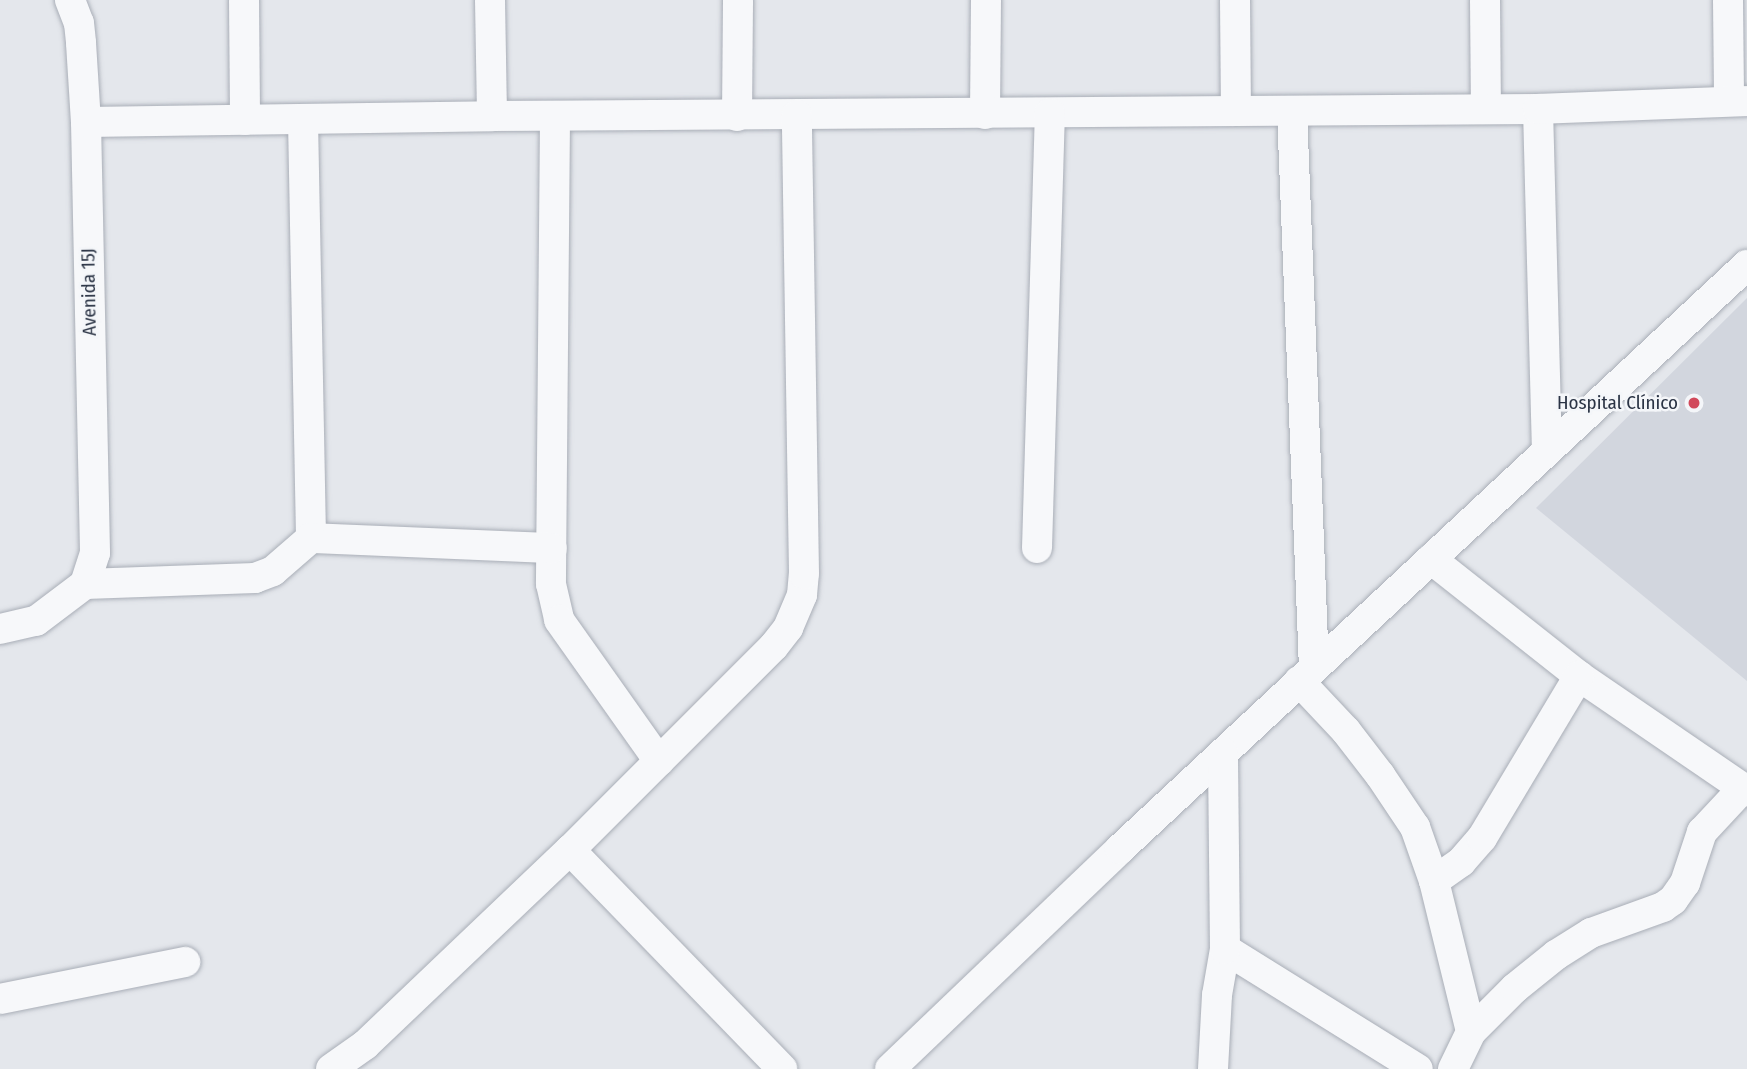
<!DOCTYPE html>
<meta charset="utf-8">
<style>
body{margin:0}
#map{position:relative;width:1747px;height:1069px;overflow:hidden;background:#e4e7ec;font-family:"Fira Sans Condensed",sans-serif}
div>[style]{position:absolute}
.built>*{inset:0;background:#d2d6de}
.roads{filter:drop-shadow(0 0 2px #a9aeb7) drop-shadow(0 0 2px #a9aeb7)}
.street>*{height:30px;margin:-15px;padding:0 15px;transform-origin:15px;border-radius:15px;background:#f7f8fa}
.dots>*{width:19px;height:19px;translate:-50% -50%;box-sizing:border-box;border:4px solid #f4f6f9;border-radius:50%}
span{translate:-50% -50%;white-space:nowrap;text-align:center;line-height:1.15;-webkit-text-stroke:5px #f4f6f9;paint-order:stroke}
.street-label{font-size:19px;color:#2b3445}
.poi-label{font-size:19px;color:#2b3445}
.right{translate:-100% -50%;text-align:right}
</style>
<div id="map">
<div class="built">
<div style="clip-path:polygon(1747px 298px,1747px 681px,1536px 508px)"></div>
</div>
<div class="roads">
<div class="street">
<div style="left:70px;top:0;width:25px;rotate:69deg"></div>
<div style="left:79px;top:23px;width:20px;rotate:84deg"></div>
<div style="left:81px;top:43px;width:79px;rotate:86.4deg"></div>
<div style="left:86px;top:122px;width:431px;rotate:88.8deg"></div>
<div style="left:95px;top:553px;width:33px;rotate:108deg"></div>
<div style="left:244px;top:0;width:120px;rotate:89.5deg"></div>
<div style="left:490px;top:0;width:116px;rotate:89deg"></div>
<div style="left:1235px;top:0;width:111px;rotate:89.5deg"></div>
<div style="left:1485px;top:0;width:109px;rotate:89.5deg"></div>
<div style="left:1728px;top:0;width:101px;rotate:89.4deg"></div>
<div style="left:1538px;top:109px;width:342px;rotate:88.5deg"></div>
<div style="left:1292px;top:111px;width:557px;rotate:87.74deg"></div>
<div style="left:985px;top:114px;width:114px;rotate:-89.5deg"></div>
<div style="left:737px;top:116px;width:116px;rotate:-89.5deg"></div>
<div style="left:555px;top:118px;width:466px;rotate:90.5deg"></div>
<div style="left:551px;top:584px;width:37px;rotate:77deg"></div>
<div style="left:559px;top:620px;width:173px;rotate:54.7deg"></div>
<div style="left:303px;top:120px;width:418px;rotate:88.9deg"></div>
<div style="left:311px;top:538px;width:241px;rotate:2.4deg"></div>
<div style="left:86px;top:122px;width:406px;rotate:-0.8deg"></div>
<div style="left:492px;top:116px;width:1046px;rotate:-0.38deg"></div>
<div style="left:1538px;top:109px;width:209px;rotate:-2.2deg"></div>
<div style="left:1037px;top:548px;width:435px;rotate:-88.3deg"></div>
<div style="left:1431px;top:559px;width:189px;rotate:38.3deg"></div>
<div style="left:1579px;top:676px;width:204px;rotate:34.4deg"></div>
<div style="left:0;top:629px;width:37px;rotate:-13deg"></div>
<div style="left:36px;top:621px;width:61px;rotate:-37.1deg"></div>
<div style="left:85px;top:584px;width:170px;rotate:-2deg"></div>
<div style="left:255px;top:578px;width:19px;rotate:-21deg"></div>
<div style="left:273px;top:571px;width:50px;rotate:-41deg"></div>
<div style="left:1299px;top:681px;width:69px;rotate:46.8deg"></div>
<div style="left:1346px;top:731px;width:56px;rotate:52.3deg"></div>
<div style="left:1380px;top:775px;width:63px;rotate:56.1deg"></div>
<div style="left:1415px;top:827px;width:57px;rotate:70.6deg"></div>
<div style="left:1434px;top:881px;width:155px;rotate:76.2deg"></div>
<div style="left:570px;top:850px;width:305px;rotate:45.9deg"></div>
<div style="left:1434px;top:881px;width:33px;rotate:-35deg"></div>
<div style="left:1461px;top:862px;width:32px;rotate:-49deg"></div>
<div style="left:1482px;top:838px;width:189px;rotate:-59.1deg"></div>
<div style="left:1225px;top:949px;width:227px;rotate:31.9deg"></div>
<div style="left:0;top:999px;width:189px;rotate:-11.3deg"></div>
<div style="left:331px;top:1069px;width:42px;rotate:-35.2deg"></div>
<div style="left:365px;top:1045px;width:283px;rotate:-43.6deg"></div>
<div style="left:570px;top:850px;width:288px;rotate:-45deg"></div>
<div style="left:774px;top:646px;width:23px;rotate:-52deg"></div>
<div style="left:788px;top:628px;width:36px;rotate:-67deg"></div>
<div style="left:802px;top:595px;width:21px;rotate:-85deg"></div>
<div style="left:804px;top:574px;width:459px;rotate:-90.9deg"></div>
<div style="left:890px;top:1069px;width:318px;rotate:-43.7deg"></div>
<div style="left:1120px;top:849px;width:857px;rotate:-42.97deg"></div>
<div style="left:1213px;top:1069px;width:74px;rotate:-86.9deg"></div>
<div style="left:1217px;top:995px;width:47px;rotate:-80.1deg"></div>
<div style="left:1225px;top:949px;width:196px;rotate:-90.6deg"></div>
<div style="left:1453px;top:1069px;width:41px;rotate:-64.1deg"></div>
<div style="left:1471px;top:1032px;width:62px;rotate:-45deg"></div>
<div style="left:1515px;top:988px;width:53px;rotate:-38.8deg"></div>
<div style="left:1556px;top:955px;width:41px;rotate:-32.2deg"></div>
<div style="left:1591px;top:933px;width:77px;rotate:-19.9deg"></div>
<div style="left:1663px;top:907px;width:12px;rotate:-35deg"></div>
<div style="left:1673px;top:900px;width:21px;rotate:-55deg"></div>
<div style="left:1685px;top:883px;width:54px;rotate:-71.6deg"></div>
<div style="left:1702px;top:832px;width:60px;rotate:-47deg"></div>
</div>
</div>
<div class="dots">
<div style="left:1694px;top:403px;background:#d1495b"></div>
</div>
<div class="street-label">
<span style="left:89px;top:292px;rotate:-91deg">Avenida 15J</span>
</div>
<div class="poi-label">
<span class="right" style="left:1678px;top:403px">Hospital Clínico</span>
</div>
</div>
